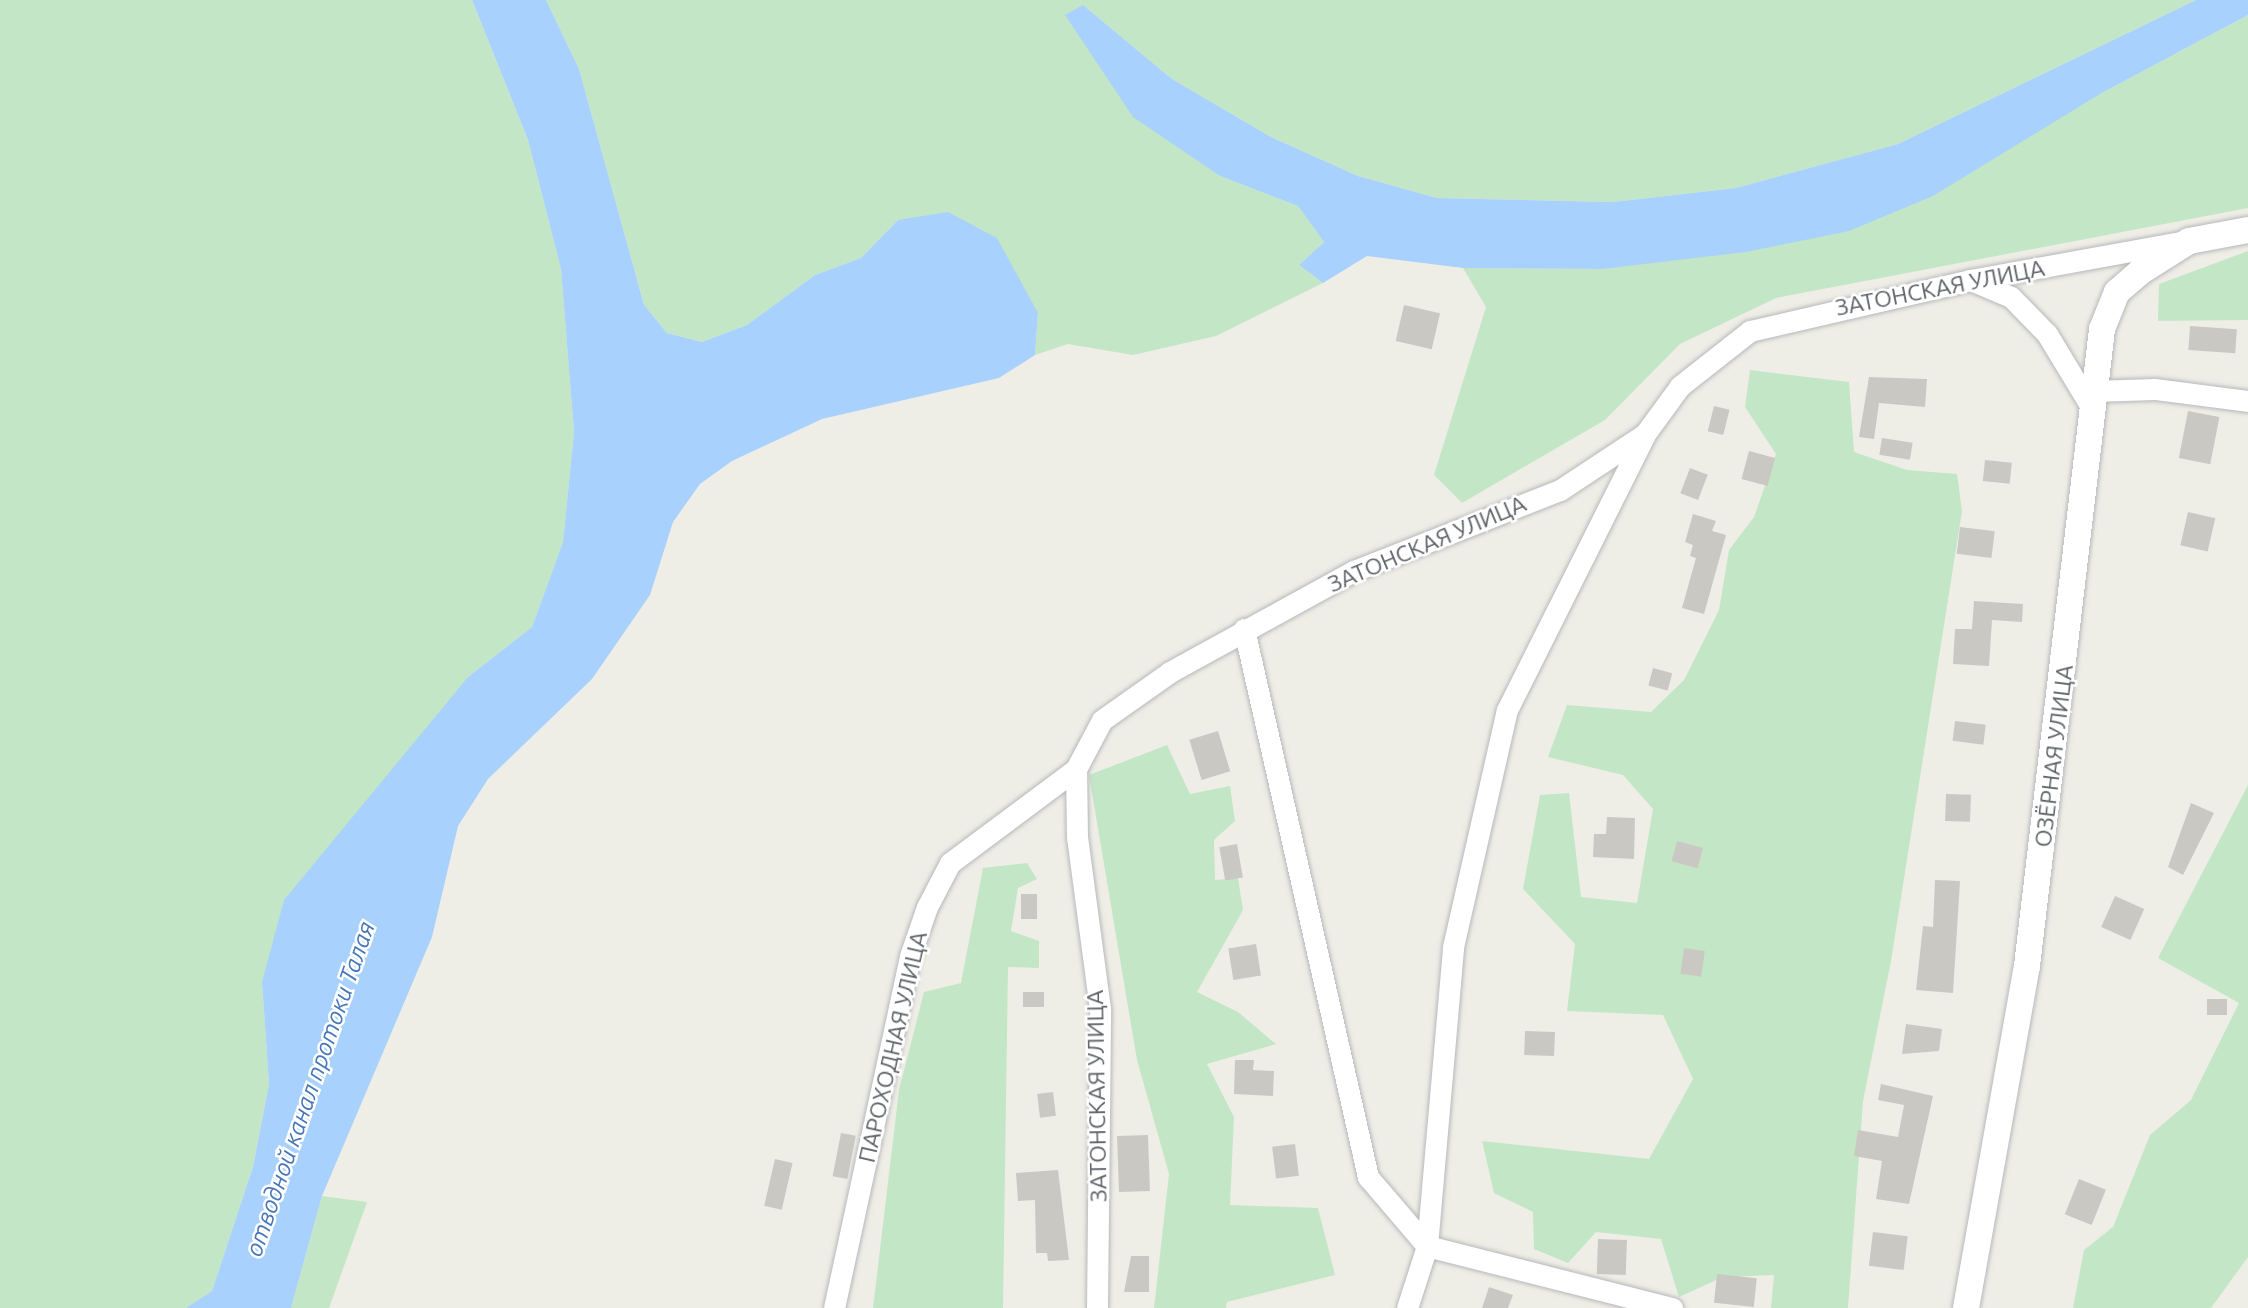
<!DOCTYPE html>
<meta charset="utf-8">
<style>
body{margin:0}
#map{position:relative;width:2248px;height:1308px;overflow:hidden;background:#efeee6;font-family:Ubuntu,sans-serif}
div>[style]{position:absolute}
.green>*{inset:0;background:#c3e6c6}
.water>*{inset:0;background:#a8d2fd}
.building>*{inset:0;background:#cac8c3;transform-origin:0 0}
.roads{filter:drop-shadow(0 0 2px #b6b8bc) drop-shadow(0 0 2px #b6b8bc)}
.minor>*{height:21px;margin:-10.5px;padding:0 10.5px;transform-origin:10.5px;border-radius:10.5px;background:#fff}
.tertiary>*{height:26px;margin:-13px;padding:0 13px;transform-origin:13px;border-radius:13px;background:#fff}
span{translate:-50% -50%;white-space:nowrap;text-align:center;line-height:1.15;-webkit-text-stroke:5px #fff;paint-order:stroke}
.street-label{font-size:23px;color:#5d6166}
.water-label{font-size:24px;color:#4777b8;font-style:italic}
</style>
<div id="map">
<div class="green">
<div style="clip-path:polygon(0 0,472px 0,528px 140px,561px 269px,574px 432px,563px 542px,532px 627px,468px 677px,262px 982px,269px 1084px,253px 1167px,212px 1291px,186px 1308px,0 1308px)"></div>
<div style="clip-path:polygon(546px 0,2196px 0,1898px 144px,1736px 188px,1613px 202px,1437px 198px,1358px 176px,1271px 137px,1172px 79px,1083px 5px,1220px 176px,1298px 206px,1324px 242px,1299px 265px,1323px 283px,1216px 336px,1133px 355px,1068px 344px,1035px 355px,1038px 313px,898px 220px,861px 258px,815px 275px,747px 325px,702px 342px,667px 333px,644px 305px,579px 69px)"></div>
<div style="clip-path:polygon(2248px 15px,2248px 208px,1776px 298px,1680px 344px,1605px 420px,1462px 503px,1434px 475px,1486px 307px,1463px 268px,1602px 269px,2100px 94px)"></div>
<div style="clip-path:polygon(2248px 251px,2248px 320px,2158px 321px,2159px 284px)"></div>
<div style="clip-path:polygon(1750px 370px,1849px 382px,1854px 452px,1907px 470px,1957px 474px,1962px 511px,1891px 961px,1863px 1101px,1848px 1308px,1771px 1308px,1774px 1275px,1723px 1277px,1679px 1297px,1661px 1239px,1596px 1232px,1568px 1263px,1534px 1249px,1533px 1212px,1494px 1193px,1482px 1141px,1649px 1159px,1693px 1079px,1663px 1015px,1567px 1011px,1575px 944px,1523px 889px,1540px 795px,1569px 793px,1581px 897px,1637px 903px,1653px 809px,1623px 775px,1548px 757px,1567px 705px,1651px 712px,1684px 680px,1719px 610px,1729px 550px,1754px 517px,1776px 454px,1745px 407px)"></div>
<div style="clip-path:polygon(1167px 745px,1190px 794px,1230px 786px,1235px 821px,1214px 840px,1215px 880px,1238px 878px,1243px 910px,1197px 992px,1238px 1012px,1276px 1044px,1207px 1064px,1234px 1117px,1230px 1205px,1318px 1208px,1335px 1275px,1227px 1302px,1226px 1308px,1154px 1308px,1169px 1174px,1137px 1060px,1089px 775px)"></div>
<div style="clip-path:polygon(2248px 785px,2248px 1257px,2211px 1308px,2073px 1308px,2084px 1250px,2113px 1227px,2150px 1135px,2191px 1100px,2239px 1003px,2158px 958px)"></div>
<div style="clip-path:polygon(1027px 863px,1037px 879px,1018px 888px,1011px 931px,1039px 941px,1039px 968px,1008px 967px,1003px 1308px,873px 1308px,899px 1090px,924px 992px,961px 983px,983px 868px)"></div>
<div style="clip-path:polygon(322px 1196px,367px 1202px,329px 1308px,291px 1308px)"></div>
</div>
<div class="water">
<div style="clip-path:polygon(472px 0,546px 0,579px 69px,644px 305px,667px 333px,702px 342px,747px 325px,815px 275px,861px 258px,898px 220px,948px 212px,997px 238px,1038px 313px,1035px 355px,999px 378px,822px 419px,732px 461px,700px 484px,673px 522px,650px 595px,592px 679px,488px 779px,458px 826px,432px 937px,322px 1196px,291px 1308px,186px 1308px,212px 1291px,253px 1167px,269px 1084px,262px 982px,284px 900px,468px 677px,532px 627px,563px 542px,574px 432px,561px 269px,528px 140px)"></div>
<div style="clip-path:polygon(2196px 0,2248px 0,2248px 15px,2100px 94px,1933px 196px,1849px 231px,1746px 252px,1602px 269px,1463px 268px,1367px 256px,1323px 283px,1299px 265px,1324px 242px,1298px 206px,1220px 176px,1133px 117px,1065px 15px,1083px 5px,1172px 79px,1271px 137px,1358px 176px,1437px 198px,1613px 202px,1736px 188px,1898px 144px)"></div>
</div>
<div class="building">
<div style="left:1404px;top:305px;width:37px;height:37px;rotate:13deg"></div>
<div style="left:2190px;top:326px;width:47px;height:24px;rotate:4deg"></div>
<div style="clip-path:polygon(1869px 377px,1927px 379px,1925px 407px,1879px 403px,1874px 439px,1859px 437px)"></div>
<div style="left:1714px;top:406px;width:16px;height:26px;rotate:14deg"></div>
<div style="left:2188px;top:411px;width:32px;height:48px;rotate:11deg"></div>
<div style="left:1882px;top:438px;width:31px;height:17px;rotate:9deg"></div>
<div style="left:1749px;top:451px;width:27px;height:29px;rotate:15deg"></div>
<div style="left:1985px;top:460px;width:27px;height:21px;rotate:6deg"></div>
<div style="left:1690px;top:468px;width:19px;height:27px;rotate:21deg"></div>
<div style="left:2188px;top:512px;width:28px;height:34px;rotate:13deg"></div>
<div style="clip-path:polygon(1693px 514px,1716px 521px,1712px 531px,1726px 535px,1704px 614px,1682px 608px,1696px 558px,1690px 556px,1693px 545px,1685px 542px)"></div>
<div style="left:1960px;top:527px;width:35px;height:27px;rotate:7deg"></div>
<div style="clip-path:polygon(1974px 601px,2023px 604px,2022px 622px,1992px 620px,1989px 666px,1953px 664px,1955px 629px,1972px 629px)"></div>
<div style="left:1653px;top:668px;width:20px;height:18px;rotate:15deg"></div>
<div style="left:1955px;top:721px;width:31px;height:20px;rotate:7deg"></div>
<div style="left:1218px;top:731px;width:42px;height:30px;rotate:73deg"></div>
<div style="left:1946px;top:794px;width:25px;height:27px;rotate:2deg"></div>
<div style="clip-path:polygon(2191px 803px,2214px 813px,2183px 875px,2168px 867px)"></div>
<div style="clip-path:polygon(1607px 817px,1635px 818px,1634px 859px,1593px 857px,1594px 834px,1606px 834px)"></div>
<div style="left:1677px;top:841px;width:27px;height:21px;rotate:15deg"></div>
<div style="left:1237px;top:844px;width:34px;height:18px;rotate:80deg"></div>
<div style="clip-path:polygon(1935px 880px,1960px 881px,1953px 993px,1916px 990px,1923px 926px,1933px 927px)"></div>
<div style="left:1037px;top:894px;width:25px;height:16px;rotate:90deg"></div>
<div style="left:2115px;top:896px;width:32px;height:34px;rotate:24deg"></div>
<div style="left:1256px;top:944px;width:32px;height:28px;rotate:81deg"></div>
<div style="left:1684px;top:948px;width:21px;height:26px;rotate:8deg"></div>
<div style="left:1023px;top:992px;width:21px;height:15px"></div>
<div style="left:2207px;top:999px;width:20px;height:16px"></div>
<div style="clip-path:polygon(1906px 1024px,1942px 1029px,1939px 1051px,1902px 1054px)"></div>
<div style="left:1525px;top:1031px;width:30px;height:24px;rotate:2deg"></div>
<div style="clip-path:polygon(1235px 1060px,1254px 1060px,1253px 1070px,1274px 1071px,1273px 1096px,1234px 1094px)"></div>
<div style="clip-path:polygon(1881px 1084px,1933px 1096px,1909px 1204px,1876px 1199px,1882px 1161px,1854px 1156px,1858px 1130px,1898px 1137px,1904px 1105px,1878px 1100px)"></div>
<div style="left:1053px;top:1092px;width:24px;height:16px;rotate:83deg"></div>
<div style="left:841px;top:1133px;width:15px;height:44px;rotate:11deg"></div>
<div style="left:1148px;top:1135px;width:56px;height:31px;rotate:88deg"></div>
<div style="left:1295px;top:1144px;width:32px;height:23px;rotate:83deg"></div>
<div style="left:775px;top:1159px;width:18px;height:48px;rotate:13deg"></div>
<div style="clip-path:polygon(1058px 1170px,1069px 1260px,1048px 1261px,1047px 1253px,1036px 1253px,1035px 1200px,1018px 1201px,1016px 1173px)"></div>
<div style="left:2079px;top:1179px;width:29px;height:38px;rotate:22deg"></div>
<div style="left:1873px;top:1232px;width:35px;height:34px;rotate:7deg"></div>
<div style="left:1598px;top:1239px;width:29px;height:35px;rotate:2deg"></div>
<div style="clip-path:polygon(1131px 1256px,1149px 1256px,1149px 1292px,1124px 1292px)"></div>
<div style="left:1717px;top:1274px;width:40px;height:29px;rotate:6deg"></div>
<div style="clip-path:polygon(1489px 1287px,1513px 1295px,1508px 1308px,1482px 1308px)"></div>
</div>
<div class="roads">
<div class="minor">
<div style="left:1971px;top:280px;width:43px;rotate:23deg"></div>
<div style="left:2011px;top:297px;width:52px;rotate:45.8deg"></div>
<div style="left:2047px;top:334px;width:83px;rotate:58.8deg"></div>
<div style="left:2092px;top:391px;width:63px;rotate:-1.8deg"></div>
<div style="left:2155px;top:389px;width:94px;rotate:7.4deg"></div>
<div style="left:1244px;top:629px;width:562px;rotate:77.25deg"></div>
<div style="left:1368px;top:1177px;width:91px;rotate:49.5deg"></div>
<div style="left:1427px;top:1246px;width:253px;rotate:14.2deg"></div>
<div style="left:834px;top:1308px;width:360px;rotate:-77.8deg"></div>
<div style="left:910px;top:956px;width:52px;rotate:-70.9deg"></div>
<div style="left:927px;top:907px;width:50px;rotate:-62.4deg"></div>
<div style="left:950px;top:863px;width:157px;rotate:-36.7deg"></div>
<div style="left:1097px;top:1308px;width:299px;rotate:-89.4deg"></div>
<div style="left:1100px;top:1009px;width:174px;rotate:-97.6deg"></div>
<div style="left:1077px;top:837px;width:68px;rotate:-90.8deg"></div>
<div style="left:1076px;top:769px;width:55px;rotate:-62deg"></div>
<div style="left:1102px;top:720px;width:83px;rotate:-35.2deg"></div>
<div style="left:1170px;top:672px;width:210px;rotate:-28.8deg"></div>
<div style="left:1354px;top:571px;width:221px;rotate:-21.5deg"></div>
<div style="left:1560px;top:490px;width:102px;rotate:-33.4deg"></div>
<div style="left:1645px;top:434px;width:59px;rotate:-53.9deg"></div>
<div style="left:1680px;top:386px;width:89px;rotate:-38.2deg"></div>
<div style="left:1750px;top:331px;width:227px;rotate:-13deg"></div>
<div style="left:1971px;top:280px;width:212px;rotate:-10.3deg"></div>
<div style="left:1407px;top:1308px;width:65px;rotate:-72.1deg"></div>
<div style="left:1427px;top:1246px;width:300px;rotate:-85deg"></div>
<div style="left:1453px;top:947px;width:243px;rotate:-77.2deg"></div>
<div style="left:1507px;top:710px;width:306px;rotate:-63.4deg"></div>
</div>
<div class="tertiary">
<div style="left:1966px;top:1308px;width:347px;rotate:-79.9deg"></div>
<div style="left:2027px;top:966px;width:641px;rotate:-83.28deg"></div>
<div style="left:2102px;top:329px;width:40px;rotate:-68deg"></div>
<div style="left:2117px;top:292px;width:30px;rotate:-41deg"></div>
<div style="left:2140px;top:272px;width:58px;rotate:-32.3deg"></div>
<div style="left:2189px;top:241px;width:60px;rotate:-10.6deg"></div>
</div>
</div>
<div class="street-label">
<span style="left:1940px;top:288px;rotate:-11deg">ЗАТОНСКАЯ УЛИЦА</span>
<span style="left:1427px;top:544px;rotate:-23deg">ЗАТОНСКАЯ УЛИЦА</span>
<span style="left:2054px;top:756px;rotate:-83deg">ОЗЁРНАЯ УЛИЦА</span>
<span style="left:893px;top:1047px;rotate:-77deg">ПАРОХОДНАЯ УЛИЦА</span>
<span style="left:1097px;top:1096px;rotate:-91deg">ЗАТОНСКАЯ УЛИЦА</span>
</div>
<div class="water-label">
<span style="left:310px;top:1089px;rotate:-71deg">отводной канал протоки Талая</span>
</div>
</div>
